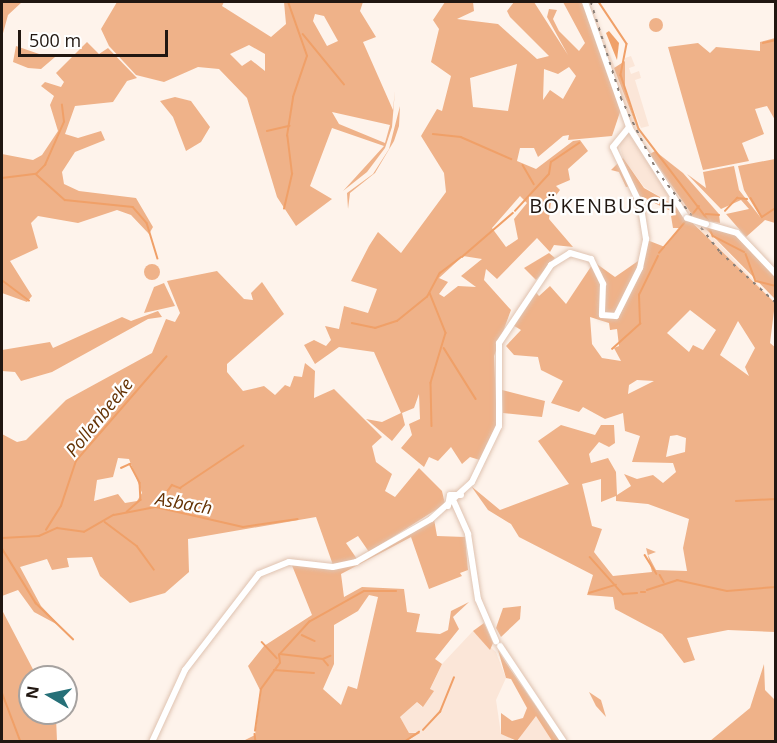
<!DOCTYPE html>
<meta charset="utf-8">
<style>
body{margin:0}
#map{position:relative;width:777px;height:743px;overflow:hidden;background:#fef3eb;font-family:"Open Sans",sans-serif}
div>[style]{position:absolute}
.built>*{inset:0;background:#fbe6d8}
.green>*{inset:0;background:#efb289}
.round{border-radius:50%}
.water>*{inset:0;background:#f0a068}
.stream>*{height:1.5px;margin:-0.75px;padding:0 0.75px;transform-origin:0.75px;border-radius:0.75px;background:#f0a068}
.roads{filter:drop-shadow(0 0 2px #dfc3b1) drop-shadow(0 0 2px #dfc3b1)}
.major>*{height:6px;margin:-3px;padding:0 3px;transform-origin:3px;border-radius:3px;background:#fff}
.rail>*{height:1.5px;margin-top:-0.75px;transform-origin:0;background:repeating-linear-gradient(90deg,#897e77 0 3px,transparent 0 9px)}
.bridges{filter:drop-shadow(0 0 2px #dfc3b1) drop-shadow(0 0 2px #dfc3b1)}
.major-bridge>*{height:6px;margin:-3px;padding:0 3px;transform-origin:3px;border-radius:3px;background:#fff}
span{translate:-50% -50%;white-space:nowrap;text-align:center;line-height:1.15;-webkit-text-stroke:4.5px #fff;paint-order:stroke}
.water-label{font-size:18px;color:#643204;font-style:italic}
.quarter-label{font-size:20px;color:#211711;letter-spacing:1.5px}
.frame{position:absolute;inset:0;border:3px solid #211711;pointer-events:none}
.north{position:absolute;left:18px;top:665px;width:60px;height:60px;box-sizing:border-box;background:#fff;border:2px solid #a6a2a0;border-radius:50%;rotate:279deg;font-size:16px;font-weight:700;line-height:24px;text-align:center;color:#211711}
.north::after{content:'';display:block;margin:auto;width:21px;height:27px;background:#267078;clip-path:polygon(50% 0,100% 100%,50% 72%,0 100%)}
.scale{position:absolute;left:18px;top:30px;width:150px;height:27px;box-sizing:border-box;border:3px solid #211711;border-top:0;padding-left:8px;font-size:18px;line-height:21px;white-space:nowrap;color:#211711;-webkit-text-stroke:4px #fff;paint-order:stroke}
</style>
<div id="map">
<div class="built">
<div style="clip-path:polygon(590px 2px,643px 142px,695px 219px,678px 203px,625px 111px)"></div>
<div style="clip-path:polygon(631px 56px,635px 66px,629px 68px,631px 74px,639px 71px,641px 78px,635px 80px,649px 126px,641px 128px,625px 89px,625px 58px)"></div>
<div style="clip-path:polygon(626px 134px,631px 137px,674px 205px,644px 187px,623px 158px,618px 140px)"></div>
<div style="clip-path:polygon(695px 224px,702px 225px,775px 303px,719px 252px)"></div>
<div style="clip-path:polygon(473px 631px,496px 652px,506px 678px,496px 700px,501px 734px,513px 736px,512px 741px,405px 741px,420px 732px,409px 733px,400px 717px,417px 702px,422px 707px,442px 664px)"></div>
<div style="clip-path:polygon(532px 716px,537px 716px,552px 741px,517px 742px)"></div>
</div>
<div class="green">
<div style="clip-path:polygon(2px 2px,22px 2px,8px 15px,2px 37px)"></div>
<div style="clip-path:polygon(evenodd,117px 2px,224px 2px,222px 6px,271px 37px,286px 24px,284px 2px,363px 2px,360px 11px,376px 37px,363px 42px,393px 110px,395px 90px,392px 127px,385px 148px,367px 172px,343px 191px,384px 146px,332px 128px,310px 186px,332px 199px,296px 226px,277px 197px,247px 98px,219px 69px,198px 67px,164px 82px,136px 75px,109px 46px,101px 29px,117px 2px,315px 14px,324px 16px,338px 41px,327px 46px,313px 21px,315px 14px,117px 2px,249px 45px,265px 54px,265px 71px,251px 60px,242px 66px,230px 54px,249px 45px,117px 2px,332px 112px,390px 125px,385px 143px,339px 124px,332px 112px)"></div>
<div style="clip-path:polygon(evenodd,445px 2px,473px 2px,474px 11px,457px 19px,498px 24px,537px 59px,549px 56px,510px 17px,507px 11px,514px 2px,534px 2px,568px 55px,547px 17px,549px 9px,557px 10px,553px 19px,559px 31px,579px 51px,585px 43px,563px 2px,583px 2px,621px 109px,612px 136px,568px 140px,569px 135px,563px 136px,538px 157px,534px 148px,520px 148px,517px 161px,536px 169px,573px 141px,580px 140px,588px 151px,568px 169px,570px 180px,556px 186px,560px 190px,551px 202px,549px 219px,573px 247px,554px 245px,550px 252px,537px 238px,497px 279px,486px 269px,484px 280px,511px 310px,494px 356px,497px 427px,483px 461px,470px 457px,462px 464px,451px 447px,438px 461px,429px 457px,424px 467px,401px 448px,412px 435px,409px 424px,420px 419px,419px 394px,414px 408px,402px 413px,405px 425px,392px 441px,366px 419px,382px 422px,401px 413px,374px 352px,339px 347px,315px 364px,304px 345px,314px 340px,326px 346px,331px 340px,325px 326px,339px 329px,344px 306px,368px 313px,377px 289px,351px 281px,369px 246px,378px 232px,401px 253px,446px 192px,444px 173px,421px 136px,437px 109px,442px 111px,451px 76px,431px 62px,439px 29px,433px 20px,445px 2px,517px 64px,508px 111px,473px 107px,470px 78px,517px 64px,445px 2px,569px 67px,576px 76px,563px 99px,550px 90px,543px 100px,544px 69px,558px 74px,569px 67px,445px 2px,520px 196px,527px 203px,514px 219px,518px 239px,506px 247px,492px 228px,520px 196px,445px 2px,463px 256px,482px 259px,461px 276px,476px 287px,458px 286px,444px 297px,439px 294px,448px 282px,439px 278px,463px 256px)"></div>
<div class="round" style="left:649px;top:18px;width:14px;height:14px"></div>
<div style="clip-path:polygon(775px 38px,775px 120px,767px 106px,755px 109px,764px 134px,742px 143px,749px 161px,703px 170px,668px 47px,698px 43px,710px 53px,716px 47px,760px 51px,760px 42px)"></div>
<div style="clip-path:polygon(87px 42px,99px 54px,108px 48px,137px 78px,127px 81px,113px 102px,75px 106px,65px 134px,78px 138px,101px 131px,105px 140px,75px 152px,62px 172px,64px 184px,79px 191px,136px 198px,153px 227px,149px 234px,131px 215px,117px 210px,78px 223px,38px 216px,31px 223px,38px 248px,10px 261px,32px 296px,27px 302px,2px 293px,2px 154px,33px 160px,42px 155px,58px 131px,50px 105px,54px 96px,41px 86px,45px 82px,61px 87px,64px 82px,56px 73px)"></div>
<div style="clip-path:polygon(16px 46px,42px 55px,55px 57px,41px 69px,28px 68px,13px 62px)"></div>
<div style="clip-path:polygon(625px 61px,625px 90px,638px 130px,614px 68px)"></div>
<div style="clip-path:polygon(175px 97px,191px 101px,210px 127px,201px 142px,186px 151px,173px 117px,160px 101px)"></div>
<div style="clip-path:polygon(400px 106px,399px 126px,394px 141px,375px 173px,350px 193px,348px 209px,347px 193px,373px 174px,389px 149px)"></div>
<div style="clip-path:polygon(655px 151px,683px 173px,719px 214px,720px 223px,695px 219px,650px 154px)"></div>
<div style="clip-path:polygon(evenodd,623px 158px,644px 188px,674px 205px,775px 303px,770px 343px,776px 348px,775px 632px,728px 630px,687px 638px,695px 660px,684px 663px,662px 634px,615px 609px,613px 597px,587px 595px,593px 575px,519px 537px,511px 524px,488px 510px,471px 486px,500px 510px,569px 484px,538px 441px,561px 425px,595px 435px,601px 425px,614px 425px,615px 443px,609px 447px,599px 442px,589px 454px,591px 463px,608px 458px,616px 472px,617px 495px,631px 486px,624px 474px,637px 479px,653px 475px,663px 483px,676px 472px,673px 463px,632px 462px,640px 436px,625px 431px,623px 413px,605px 419px,583px 407px,579px 412px,551px 403px,563px 381px,541px 370px,538px 357px,514px 355px,506px 346px,521px 330px,511px 324px,533px 289px,539px 296px,550px 286px,566px 304px,594px 262px,615px 277px,641px 259px,647px 240px,665px 247px,680px 228px,673px 228px,671px 216px,677px 214px,638px 195px,633px 186px,626px 187px,619px 172px,611px 170px,623px 158px,690px 310px,716px 330px,703px 350px,693px 345px,689px 352px,667px 333px,690px 310px,623px 158px,590px 317px,609px 323px,610px 330px,617px 329px,619px 346px,614px 348px,621px 361px,602px 358px,592px 344px,590px 317px,623px 158px,738px 321px,755px 348px,745px 367px,749px 376px,720px 355px,738px 321px,623px 158px,637px 380px,654px 381px,628px 394px,629px 385px,637px 380px,623px 158px,677px 435px,686px 438px,685px 452px,666px 457px,670px 436px,677px 435px,623px 158px,601px 479px,601px 502px,616px 496px,616px 501px,648px 504px,689px 519px,683px 548px,687px 571px,656px 570px,648px 555px,656px 552px,646px 548px,652px 572px,613px 576px,594px 552px,602px 529px,592px 526px,582px 484px,601px 479px)"></div>
<div style="clip-path:polygon(775px 159px,775px 223px,765px 220px,746px 237px,726px 214px,749px 209px,741px 200px,721px 209px,687px 174px,706px 188px,703px 172px,734px 166px,739px 190px,761px 218px,744px 190px,738px 166px)"></div>
<div style="clip-path:polygon(702px 225px,735px 234px,775px 272px,775px 299px)"></div>
<div style="clip-path:polygon(549px 253px,555px 258px,536px 280px,524px 268px)"></div>
<div class="round" style="left:144px;top:264px;width:16px;height:16px"></div>
<div style="clip-path:polygon(evenodd,217px 271px,244px 299px,253px 300px,251px 293px,262px 282px,284px 314px,227px 364px,227px 372px,243px 391px,264px 386px,275px 395px,285px 385px,290px 387px,294px 376px,302px 377px,305px 363px,315px 371px,314px 398px,334px 389px,382px 437px,372px 446px,376px 462px,392px 474px,385px 491px,395px 497px,419px 468px,442px 491px,445px 504px,369px 552px,358px 536px,346px 543px,357px 559px,333px 565px,316px 517px,188px 539px,189px 572px,165px 593px,130px 603px,100px 576px,92px 557px,67px 558px,69px 567px,52px 570px,47px 559px,20px 567px,41px 606px,60px 626px,34px 612px,18px 590px,2px 596px,2px 434px,17px 442px,26px 440px,66px 400px,152px 353px,166px 319px,175px 322px,180px 313px,167px 281px,217px 271px,118px 458px,129px 459px,142px 493px,137px 501px,125px 503px,118px 494px,94px 501px,97px 480px,113px 477px,118px 458px)"></div>
<div style="clip-path:polygon(164px 283px,175px 306px,144px 313px,154px 287px)"></div>
<div style="clip-path:polygon(158px 311px,162px 317px,148px 319px,52px 372px,21px 381px,15px 372px,2px 371px,2px 350px,50px 342px,53px 348px,122px 317px,131px 321px)"></div>
<div style="clip-path:polygon(502px 390px,545px 401px,542px 417px,503px 413px)"></div>
<div style="clip-path:polygon(evenodd,434px 519px,437px 536px,465px 537px,468px 570px,460px 573px,462px 576px,429px 589px,411px 537px,341px 574px,344px 597px,362px 587px,404px 589px,407px 612px,420px 614px,416px 632px,440px 634px,448px 630px,451px 611px,469px 602px,453px 617px,459px 629px,435px 659px,442px 664px,430px 689px,434px 691px,423px 707px,417px 702px,400px 717px,409px 733px,420px 733px,405px 742px,241px 742px,255px 735px,261px 692px,248px 666px,264px 646px,312px 615px,291px 563px,339px 568px,434px 519px,369px 595px,378px 597px,357px 689px,348px 686px,341px 705px,323px 689px,334px 664px,334px 625px,358px 611px,369px 595px)"></div>
<div style="clip-path:polygon(521px 606px,520px 619px,501px 637px,496px 628px,503px 608px)"></div>
<div style="clip-path:polygon(2px 610px,37px 677px,30px 677px,30px 713px,63px 713px,56px 717px,57px 741px,2px 741px)"></div>
<div style="clip-path:polygon(484px 623px,493px 643px,490px 650px,473px 631px)"></div>
<div style="clip-path:polygon(498px 650px,506px 663px,560px 741px,552px 741px,536px 716px,517px 741px,501px 734px,501px 713px,512px 721px,523px 718px,527px 708px,511px 679px,506px 678px)"></div>
<div style="clip-path:polygon(764px 664px,765px 690px,775px 700px,775px 741px,710px 741px,750px 708px)"></div>
<div style="clip-path:polygon(589px 692px,601px 700px,606px 717px,596px 706px)"></div>
</div>
<div class="water">
<div style="clip-path:polygon(609px 31px,619px 43px,617px 60px,606px 33px)"></div>
</div>
<div class="stream">
<div style="left:599px;top:2px;width:50px;rotate:56.3deg"></div>
<div style="left:627px;top:44px;width:32px;rotate:101deg"></div>
<div style="left:621px;top:75px;width:57px;rotate:71.6deg"></div>
<div style="left:639px;top:129px;width:116px;rotate:52.7deg"></div>
<div style="left:303px;top:34px;width:65px;rotate:50.6deg"></div>
<div style="left:763px;top:43px;width:13px;rotate:-13deg"></div>
<div style="left:267px;top:131px;width:23px;rotate:-13deg"></div>
<div style="left:433px;top:134px;width:28px;rotate:6deg"></div>
<div style="left:461px;top:137px;width:55px;rotate:23.7deg"></div>
<div style="left:523px;top:165px;width:22px;rotate:60deg"></div>
<div style="left:36px;top:174px;width:39px;rotate:42deg"></div>
<div style="left:65px;top:200px;width:68px;rotate:5.9deg"></div>
<div style="left:133px;top:207px;width:21px;rotate:49deg"></div>
<div style="left:147px;top:223px;width:37px;rotate:73deg"></div>
<div style="left:2px;top:178px;width:34px;rotate:-7deg"></div>
<div style="left:36px;top:174px;width:13px;rotate:-45deg"></div>
<div style="left:45px;top:165px;width:47px;rotate:-66.2deg"></div>
<div style="left:64px;top:122px;width:17px;rotate:-97deg"></div>
<div style="left:751px;top:198px;width:22px;rotate:60deg"></div>
<div style="left:762px;top:217px;width:17px;rotate:-33deg"></div>
<div style="left:284px;top:209px;width:36px;rotate:-77deg"></div>
<div style="left:292px;top:174px;width:38px;rotate:-97deg"></div>
<div style="left:287px;top:136px;width:39px;rotate:-81deg"></div>
<div style="left:293px;top:97px;width:43px;rotate:-71.1deg"></div>
<div style="left:307px;top:56px;width:57px;rotate:-109.4deg"></div>
<div style="left:515px;top:211px;width:50px;rotate:-47.4deg"></div>
<div style="left:549px;top:174px;width:12px;rotate:-81deg"></div>
<div style="left:551px;top:162px;width:34px;rotate:-34deg"></div>
<div style="left:725px;top:211px;width:18px;rotate:-47deg"></div>
<div style="left:737px;top:198px;width:10px;rotate:6deg"></div>
<div style="left:706px;top:214px;width:13px;rotate:4deg"></div>
<div style="left:692px;top:215px;width:11px;rotate:-52deg"></div>
<div style="left:709px;top:226px;width:11px;rotate:68deg"></div>
<div style="left:713px;top:236px;width:35px;rotate:27deg"></div>
<div style="left:659px;top:253px;width:42px;rotate:-49.8deg"></div>
<div style="left:746px;top:254px;width:29px;rotate:70deg"></div>
<div style="left:756px;top:281px;width:21px;rotate:14deg"></div>
<div style="left:462px;top:257px;width:67px;rotate:-40.8deg"></div>
<div style="left:2px;top:280px;width:34px;rotate:37deg"></div>
<div style="left:430px;top:293px;width:43px;rotate:68.2deg"></div>
<div style="left:446px;top:333px;width:52px;rotate:106.7deg"></div>
<div style="left:431px;top:383px;width:43px;rotate:88.7deg"></div>
<div style="left:352px;top:323px;width:24px;rotate:12deg"></div>
<div style="left:375px;top:328px;width:23px;rotate:-18deg"></div>
<div style="left:397px;top:321px;width:38px;rotate:-39deg"></div>
<div style="left:427px;top:297px;width:27px;rotate:-62deg"></div>
<div style="left:440px;top:273px;width:26px;rotate:-37deg"></div>
<div style="left:444px;top:348px;width:60px;rotate:57.9deg"></div>
<div style="left:612px;top:349px;width:38px;rotate:-42deg"></div>
<div style="left:640px;top:324px;width:29px;rotate:-92deg"></div>
<div style="left:639px;top:295px;width:43px;rotate:-64deg"></div>
<div style="left:121px;top:468px;width:10px;rotate:-24deg"></div>
<div style="left:130px;top:464px;width:21px;rotate:62deg"></div>
<div style="left:140px;top:483px;width:17px;rotate:87deg"></div>
<div style="left:141px;top:500px;width:18px;rotate:139deg"></div>
<div style="left:736px;top:501px;width:40px;rotate:-2.9deg"></div>
<div style="left:156px;top:507px;width:27px;rotate:-54deg"></div>
<div style="left:172px;top:485px;width:9px;rotate:21deg"></div>
<div style="left:180px;top:488px;width:76px;rotate:-33.7deg"></div>
<div style="left:105px;top:522px;width:40px;rotate:37deg"></div>
<div style="left:137px;top:546px;width:29px;rotate:54deg"></div>
<div style="left:46px;top:530px;width:28px;rotate:-58deg"></div>
<div style="left:61px;top:506px;width:47px;rotate:-71.6deg"></div>
<div style="left:76px;top:461px;width:138px;rotate:-49.1deg"></div>
<div style="left:2px;top:538px;width:37px;rotate:-3deg"></div>
<div style="left:39px;top:536px;width:20px;rotate:-24deg"></div>
<div style="left:57px;top:528px;width:27px;rotate:8deg"></div>
<div style="left:84px;top:532px;width:34px;rotate:-30deg"></div>
<div style="left:114px;top:515px;width:43px;rotate:-10.8deg"></div>
<div style="left:156px;top:507px;width:89px;rotate:12.9deg"></div>
<div style="left:243px;top:527px;width:55px;rotate:-8.4deg"></div>
<div style="left:2px;top:548px;width:65px;rotate:58.3deg"></div>
<div style="left:36px;top:603px;width:52px;rotate:44.2deg"></div>
<div style="left:645px;top:555px;width:22px;rotate:58deg"></div>
<div style="left:590px;top:557px;width:50px;rotate:48.3deg"></div>
<div style="left:623px;top:594px;width:14px;rotate:-4deg"></div>
<div style="left:660px;top:575px;width:8px;rotate:60deg"></div>
<div style="left:647px;top:590px;width:32px;rotate:-18deg"></div>
<div style="left:677px;top:580px;width:51px;rotate:12.4deg"></div>
<div style="left:727px;top:591px;width:49px;rotate:-4.7deg"></div>
<div style="left:641px;top:592px;width:4px"></div>
<div style="left:589px;top:593px;width:28px;rotate:-17deg"></div>
<div style="left:302px;top:635px;width:14px;rotate:25deg"></div>
<div style="left:262px;top:642px;width:22px;rotate:47deg"></div>
<div style="left:280px;top:654px;width:43px;rotate:6.6deg"></div>
<div style="left:323px;top:659px;width:8px;rotate:50deg"></div>
<div style="left:323px;top:659px;width:8px;rotate:-23deg"></div>
<div style="left:274px;top:670px;width:40px;rotate:4.3deg"></div>
<div style="left:2px;top:692px;width:53px;rotate:69.2deg"></div>
<div style="left:423px;top:730px;width:25px;rotate:-47deg"></div>
<div style="left:440px;top:712px;width:37px;rotate:-68deg"></div>
<div style="left:255px;top:731px;width:42px;rotate:-81.9deg"></div>
<div style="left:261px;top:689px;width:32px;rotate:-54deg"></div>
<div style="left:280px;top:663px;width:8px;rotate:-97deg"></div>
<div style="left:279px;top:655px;width:45px;rotate:-47.7deg"></div>
<div style="left:309px;top:622px;width:63px;rotate:-29.4deg"></div>
<div style="left:364px;top:591px;width:32px"></div>
<div style="left:255px;top:734px;width:8px;rotate:83deg"></div>
<div style="left:404px;top:742px;width:18px;rotate:-34deg"></div>
</div>
<div class="roads">
<div class="major">
<div style="left:585px;top:2px;width:133px;rotate:70.6deg"></div>
<div style="left:629px;top:127px;width:108px;rotate:57.5deg"></div>
<div style="left:706px;top:224px;width:32px;rotate:16deg"></div>
<div style="left:737px;top:233px;width:57px;rotate:46.4deg"></div>
<div style="left:454px;top:502px;width:35px;rotate:66deg"></div>
<div style="left:468px;top:534px;width:66px;rotate:81.3deg"></div>
<div style="left:478px;top:599px;width:46px;rotate:66.8deg"></div>
<div style="left:448px;top:506px;width:11px;rotate:-80deg"></div>
<div style="left:450px;top:495px;width:11px"></div>
<div style="left:500px;top:646px;width:115px;rotate:56.3deg"></div>
<div style="left:152px;top:742px;width:79px;rotate:-65.4deg"></div>
<div style="left:185px;top:670px;width:121px;rotate:-52.4deg"></div>
<div style="left:259px;top:574px;width:32px;rotate:-22deg"></div>
<div style="left:289px;top:562px;width:44px;rotate:6.5deg"></div>
<div style="left:333px;top:567px;width:24px;rotate:-12deg"></div>
<div style="left:356px;top:562px;width:86px;rotate:-29.8deg"></div>
<div style="left:431px;top:519px;width:55px;rotate:-42.1deg"></div>
<div style="left:472px;top:482px;width:62px;rotate:-64.3deg"></div>
<div style="left:499px;top:426px;width:83px;rotate:-90deg"></div>
<div style="left:499px;top:343px;width:94px;rotate:-56.3deg"></div>
<div style="left:551px;top:265px;width:22px;rotate:-32deg"></div>
<div style="left:570px;top:253px;width:22px;rotate:16deg"></div>
<div style="left:591px;top:259px;width:28px;rotate:64deg"></div>
<div style="left:603px;top:284px;width:31px;rotate:92deg"></div>
<div style="left:602px;top:315px;width:14px;rotate:4deg"></div>
<div style="left:616px;top:316px;width:54px;rotate:-63.4deg"></div>
<div style="left:640px;top:268px;width:30px;rotate:-78deg"></div>
<div style="left:646px;top:239px;width:33px;rotate:-99deg"></div>
<div style="left:641px;top:206px;width:65px;rotate:-115.4deg"></div>
<div style="left:613px;top:147px;width:26px;rotate:-51deg"></div>
</div>
</div>
<div class="rail">
<div style="left:591px;top:2px;width:101px;rotate:72.6deg"></div>
<div style="left:621px;top:98px;width:81px;rotate:63.7deg"></div>
<div style="left:657px;top:171px;width:103px;rotate:52.1deg"></div>
<div style="left:720px;top:252px;width:76px;rotate:42.3deg"></div>
</div>
<div class="bridges">
<div class="major-bridge">
<div style="left:687px;top:218px;width:20px;rotate:18deg"></div>
</div>
</div>
<div class="water-label">
<span style="left:99px;top:417px;rotate:-51deg">Pollenbeeke</span>
<span style="left:184px;top:503px;rotate:10deg">Asbach</span>
</div>
<div class="quarter-label">
<span style="left:603px;top:205px">BÖKENBUSCH</span>
</div>
<div class="frame"></div>
<div class="north">N</div>
<div class="scale">500 m</div>
</div>
